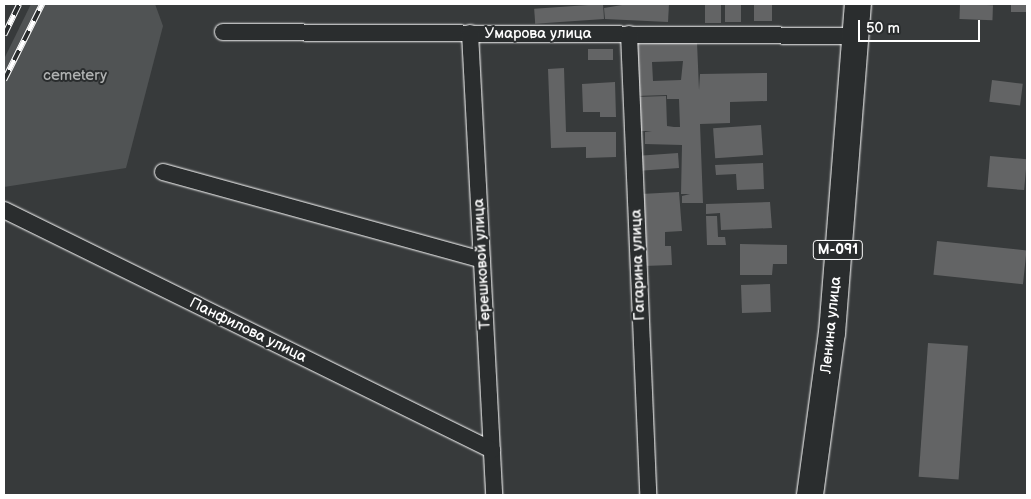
<!DOCTYPE html>
<meta charset="utf-8">
<style>
body{margin:0}
#map{position:relative;width:1031px;height:499px;overflow:hidden;background:#373a3b;font-family:"Balsamiq Sans",sans-serif}
div>[style]{position:absolute}
.green>*{inset:0;background:#505354}
.building>*{inset:0;background:#636465;transform-origin:0 0}
.roads{filter:drop-shadow(0 0 1px #fff) drop-shadow(0 0 1px #fff)}
.minor>*{height:16px;margin:-8px;padding:0 8px;transform-origin:8px;border-radius:8px;background:#2a2d2e}
.primary>*{height:26px;margin:-13px;padding:0 13px;transform-origin:13px;border-radius:13px;background:#2a2d2e}
.rail>*{height:5.5px;margin-top:-2.75px;transform-origin:0;background:repeating-linear-gradient(90deg,#2a2d2e 0 11px,#fff 0 22px);box-sizing:border-box;border-block:1px solid #fff}
span{translate:-50% -50%;white-space:nowrap;text-align:center;line-height:1.15;-webkit-text-stroke:4px #2a2d2e;paint-order:stroke}
.shield-label span{padding:1px 4px;background:#2a2d2e;border:1px solid;border-radius:4px;-webkit-text-stroke-width:0}
.shield-label{font-size:14px;color:#fff;font-weight:700}
.street-label{font-size:15px;color:#fff}
.park-label{font-size:15px;color:#b0b2b2}
.frame{position:absolute;inset:0;border:5px solid #fff;pointer-events:none}
.scale{position:absolute;left:858px;top:20px;width:122px;height:22px;box-sizing:border-box;border:2px solid #fff;border-top:0;padding-left:6px;font-size:15px;line-height:18px;white-space:nowrap;color:#fff;-webkit-text-stroke:4px #2a2d2e;paint-order:stroke}
</style>
<div id="map">
<div class="green">
<div style="clip-path:polygon(31px 4px,155px 4px,163px 26px,126px 168px,4px 187px,4px 59px)"></div>
</div>
<div class="building">
<div style="left:603px;top:4px;width:15px;height:69px;rotate:86deg"></div>
<div style="clip-path:polygon(628px 4px,669px 4px,668px 22px,605px 19px,604px 8px)"></div>
<div style="left:705px;top:4px;width:16px;height:19px"></div>
<div style="left:725px;top:4px;width:16px;height:18px"></div>
<div style="left:754px;top:4px;width:18px;height:17px"></div>
<div style="left:960px;top:4px;width:33px;height:15px;rotate:2deg"></div>
<div style="left:1011px;top:4px;width:16px;height:8px"></div>
<div style="clip-path:polygon(evenodd,697px 42px,699px 90px,700px 74px,767px 73px,767px 101px,730px 102px,730px 123px,700px 124px,703px 203px,682px 203px,682px 196px,690px 194px,681px 194px,682px 145px,645px 144px,645px 132px,652px 131px,637px 131px,636px 97px,666px 96px,667px 126px,674px 127px,680px 127px,679px 99px,667px 99px,667px 95px,637px 96px,635px 44px,697px 42px,683px 61px,681px 80px,653px 81px,652px 62px,683px 61px)"></div>
<div style="left:613px;top:49px;width:11px;height:25px;rotate:90deg"></div>
<div style="clip-path:polygon(564px 68px,566px 132px,616px 132px,616px 157px,586px 158px,586px 147px,551px 148px,548px 69px)"></div>
<div style="left:992px;top:80px;width:31px;height:22px;rotate:7deg"></div>
<div style="clip-path:polygon(615px 82px,616px 117px,600px 117px,600px 112px,583px 112px,582px 84px)"></div>
<div style="left:761px;top:125px;width:30px;height:48px;rotate:86deg"></div>
<div style="left:678px;top:153px;width:15px;height:39px;rotate:86deg"></div>
<div style="left:990px;top:156px;width:37px;height:31px;rotate:5deg"></div>
<div style="clip-path:polygon(763px 163px,764px 189px,737px 190px,736px 174px,716px 175px,715px 165px)"></div>
<div style="clip-path:polygon(679px 192px,682px 231px,665px 232px,665px 246px,671px 246px,672px 265px,644px 266px,641px 194px)"></div>
<div style="clip-path:polygon(770px 202px,772px 228px,721px 230px,720px 213px,706px 214px,706px 204px)"></div>
<div style="clip-path:polygon(706px 216px,717px 216px,718px 237px,725px 237px,726px 245px,707px 245px)"></div>
<div style="left:937px;top:241px;width:90px;height:34px;rotate:6deg"></div>
<div style="clip-path:polygon(740px 244px,787px 245px,787px 264px,773px 264px,772px 275px,740px 275px)"></div>
<div style="left:770px;top:284px;width:28px;height:29px;rotate:88deg"></div>
<div style="left:928px;top:343px;width:40px;height:134px;rotate:4deg"></div>
</div>
<div class="roads">
<div class="minor">
<div style="left:223px;top:32px;width:630px;rotate:0.36deg"></div>
<div style="left:470px;top:33px;width:463px;rotate:87deg"></div>
<div style="left:629px;top:34px;width:461px;rotate:87.6deg"></div>
<div style="left:163px;top:172px;width:331px;rotate:15.4deg"></div>
<div style="left:4px;top:210px;width:544px;rotate:26.19deg"></div>
</div>
<div class="primary">
<div style="left:810px;top:495px;width:163px;rotate:-82.3deg"></div>
<div style="left:832px;top:333px;width:330px;rotate:-85.5deg"></div>
</div>
</div>
<div class="rail">
<div style="left:4px;top:35px;width:34px;rotate:-64deg"></div>
<div style="left:4px;top:80px;width:85px;rotate:-63.4deg"></div>
</div>
<div class="shield-label">
<span style="left:838px;top:250px">М-091</span>
</div>
<div class="street-label">
<span style="left:538px;top:34px">Умарова улица</span>
<span style="left:482px;top:264px;rotate:-93deg">Терешковой улица</span>
<span style="left:638px;top:265px;rotate:-92deg">Гагарина улица</span>
<span style="left:831px;top:325px;rotate:-84deg">Ленина улица</span>
<span style="left:248px;top:330px;rotate:26deg">Панфилова улица</span>
</div>
<div class="park-label">
<span style="left:75px;top:76px">cemetery</span>
</div>
<div class="frame"></div>
<div class="scale">50 m</div>
</div>
